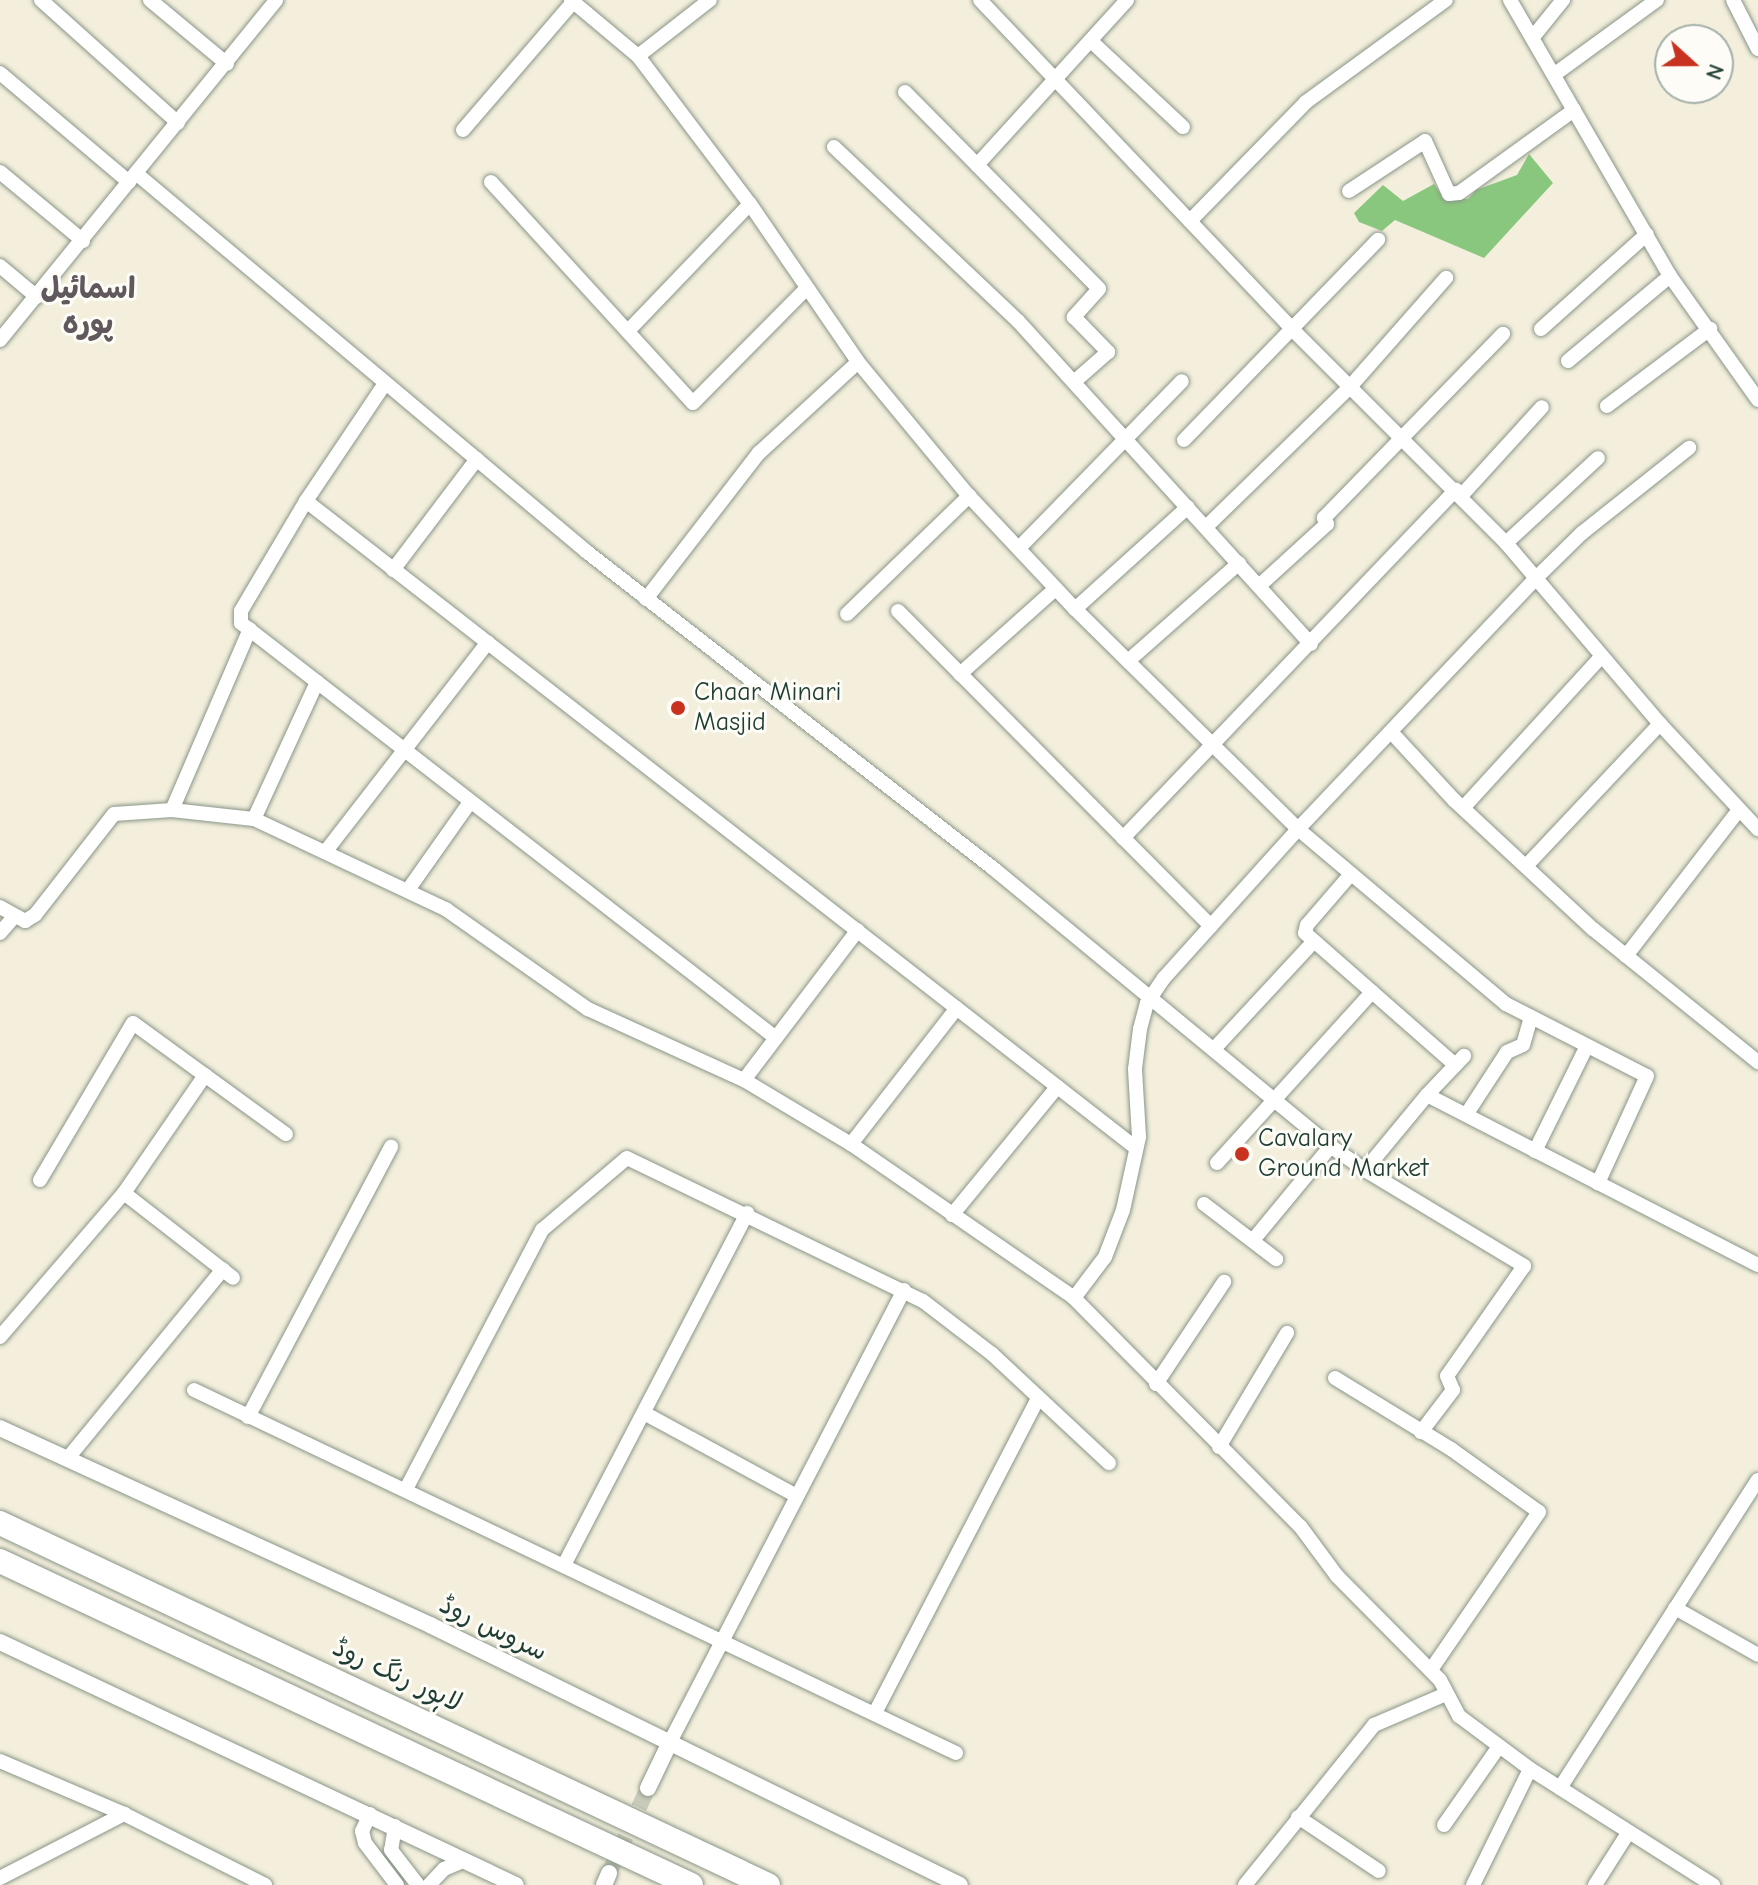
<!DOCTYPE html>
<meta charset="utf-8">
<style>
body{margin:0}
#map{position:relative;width:1758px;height:1885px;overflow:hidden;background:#f3efdc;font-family:"Comic Neue","Playpen Sans Arabic",sans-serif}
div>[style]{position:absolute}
.green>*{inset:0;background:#8ac77e}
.tertiary-tunnel>*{height:16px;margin-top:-8px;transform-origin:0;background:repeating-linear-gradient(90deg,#c9cbba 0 16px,transparent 0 24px)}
.roads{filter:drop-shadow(0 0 2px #899688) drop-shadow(0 0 2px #899688)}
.minor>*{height:14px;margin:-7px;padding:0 7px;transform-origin:7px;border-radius:7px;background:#fff}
.tertiary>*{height:16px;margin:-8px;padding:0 8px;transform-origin:8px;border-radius:8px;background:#fff}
.motorway>*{height:24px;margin:-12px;padding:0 12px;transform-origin:12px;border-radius:12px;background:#fff}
.dots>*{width:22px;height:22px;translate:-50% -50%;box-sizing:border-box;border:4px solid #fdfcf7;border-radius:50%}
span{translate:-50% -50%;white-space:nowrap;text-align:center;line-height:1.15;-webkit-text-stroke:6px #fdfcf7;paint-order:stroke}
.poi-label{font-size:26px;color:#1f3d34}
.left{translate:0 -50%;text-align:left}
.street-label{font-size:26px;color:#1f3d34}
.quarter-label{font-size:30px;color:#61585e;font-weight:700}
.north{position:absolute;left:1654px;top:24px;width:80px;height:80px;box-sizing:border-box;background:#fdfcf7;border:2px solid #a4b0a9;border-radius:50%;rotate:111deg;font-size:22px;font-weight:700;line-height:32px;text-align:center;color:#1f3d34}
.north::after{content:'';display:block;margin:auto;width:28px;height:36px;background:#c8321e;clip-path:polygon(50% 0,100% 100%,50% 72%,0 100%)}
</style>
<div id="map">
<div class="green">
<div style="clip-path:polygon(1529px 154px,1553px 183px,1484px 258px,1395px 220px,1382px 231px,1359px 222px,1354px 213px,1383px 185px,1403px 201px,1434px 184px,1444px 199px,1468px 199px,1476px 190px,1517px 175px)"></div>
</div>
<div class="tertiary-tunnel">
<div style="left:609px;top:1873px;width:94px;rotate:-65.4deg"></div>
</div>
<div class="roads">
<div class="minor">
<div style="left:41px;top:0;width:184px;rotate:41.9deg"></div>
<div style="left:150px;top:0;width:100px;rotate:39.7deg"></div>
<div style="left:571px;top:0;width:87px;rotate:39.9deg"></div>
<div style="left:638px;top:56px;width:186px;rotate:52.9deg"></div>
<div style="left:750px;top:204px;width:191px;rotate:55.6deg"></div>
<div style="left:858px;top:362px;width:174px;rotate:50.4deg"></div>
<div style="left:969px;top:496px;width:155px;rotate:46.8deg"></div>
<div style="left:1075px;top:609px;width:313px;rotate:44.6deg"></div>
<div style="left:1298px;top:829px;width:272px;rotate:40.1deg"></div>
<div style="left:1506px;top:1004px;width:158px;rotate:27.1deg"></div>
<div style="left:1647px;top:1076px;width:118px;rotate:114.6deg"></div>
<div style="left:980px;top:0;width:455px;rotate:46.5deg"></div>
<div style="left:1293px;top:330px;width:301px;rotate:45deg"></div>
<div style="left:1506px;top:543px;width:238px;rotate:49.6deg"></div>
<div style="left:1660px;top:724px;width:144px;rotate:47deg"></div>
<div style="left:1510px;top:0;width:319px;rotate:59.9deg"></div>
<div style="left:1670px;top:276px;width:152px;rotate:54.6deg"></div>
<div style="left:1733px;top:0;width:55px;rotate:63deg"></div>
<div style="left:1533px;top:37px;width:48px;rotate:-51deg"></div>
<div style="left:1091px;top:41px;width:126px;rotate:43.1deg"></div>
<div style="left:638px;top:56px;width:91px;rotate:-37.9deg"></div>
<div style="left:0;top:73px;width:169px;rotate:40.2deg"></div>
<div style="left:1555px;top:74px;width:126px;rotate:-36deg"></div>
<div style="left:905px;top:92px;width:276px;rotate:45.4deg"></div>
<div style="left:1099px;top:289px;width:38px;rotate:132deg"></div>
<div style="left:1074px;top:317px;width:49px;rotate:45.8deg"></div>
<div style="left:1108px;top:352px;width:45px;rotate:138.6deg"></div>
<div style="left:463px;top:130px;width:169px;rotate:-49.3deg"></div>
<div style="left:834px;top:147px;width:253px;rotate:43.4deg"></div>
<div style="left:1018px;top:321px;width:436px;rotate:47.8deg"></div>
<div style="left:977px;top:165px;width:223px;rotate:-47.7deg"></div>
<div style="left:0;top:172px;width:108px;rotate:39.7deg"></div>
<div style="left:137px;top:174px;width:588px;rotate:40.03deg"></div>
<div style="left:587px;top:552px;width:516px;rotate:37.91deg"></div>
<div style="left:994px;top:869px;width:430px;rotate:39.5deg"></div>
<div style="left:1326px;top:1143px;width:47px;rotate:34.7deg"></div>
<div style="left:1365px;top:1170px;width:97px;rotate:-50.4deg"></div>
<div style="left:1427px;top:1095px;width:372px;rotate:27.2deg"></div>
<div style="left:491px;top:182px;width:299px;rotate:47.6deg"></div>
<div style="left:693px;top:403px;width:161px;rotate:-45.3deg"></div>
<div style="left:1349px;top:191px;width:91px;rotate:-33.3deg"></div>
<div style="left:1425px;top:141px;width:58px;rotate:65.6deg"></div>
<div style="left:1449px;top:194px;width:10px;rotate:-6deg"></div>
<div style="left:1459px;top:193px;width:142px;rotate:-35.8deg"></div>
<div style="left:1190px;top:221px;width:166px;rotate:-45.7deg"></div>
<div style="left:1306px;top:102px;width:173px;rotate:-36.1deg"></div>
<div style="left:0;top:266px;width:48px;rotate:40deg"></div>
<div style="left:1541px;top:329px;width:142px;rotate:-41.9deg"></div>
<div style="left:628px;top:331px;width:176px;rotate:-46.2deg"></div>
<div style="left:0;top:340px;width:438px;rotate:-50.9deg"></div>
<div style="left:1568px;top:361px;width:133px;rotate:-39.8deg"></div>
<div style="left:384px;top:385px;width:140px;rotate:123.9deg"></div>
<div style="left:306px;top:501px;width:128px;rotate:120.6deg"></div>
<div style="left:241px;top:611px;width:12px;rotate:90deg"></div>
<div style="left:241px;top:623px;width:677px;rotate:37.8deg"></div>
<div style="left:1607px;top:406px;width:129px;rotate:-36.8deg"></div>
<div style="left:1184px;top:440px;width:279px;rotate:-45.9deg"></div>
<div style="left:1461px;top:496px;width:120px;rotate:-47.7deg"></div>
<div style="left:306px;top:501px;width:1052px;rotate:37.94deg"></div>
<div style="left:1206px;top:527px;width:199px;rotate:-44.2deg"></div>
<div style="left:1349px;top:388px;width:147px;rotate:-48.6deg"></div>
<div style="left:1506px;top:543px;width:125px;rotate:-42.7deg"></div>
<div style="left:1019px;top:548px;width:233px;rotate:-45.7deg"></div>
<div style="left:393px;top:570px;width:139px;rotate:-52.9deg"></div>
<div style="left:1259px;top:586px;width:92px;rotate:-42.4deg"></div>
<div style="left:1327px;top:524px;width:7px;rotate:-117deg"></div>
<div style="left:1324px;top:518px;width:257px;rotate:-45.8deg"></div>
<div style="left:646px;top:599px;width:185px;rotate:-52.3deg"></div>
<div style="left:759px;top:453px;width:134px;rotate:-42.6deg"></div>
<div style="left:1075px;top:609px;width:152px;rotate:-42.1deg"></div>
<div style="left:898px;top:611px;width:444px;rotate:45.2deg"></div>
<div style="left:847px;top:614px;width:170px;rotate:-44deg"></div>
<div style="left:1128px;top:661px;width:148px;rotate:-41.4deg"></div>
<div style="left:960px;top:674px;width:127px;rotate:-41.8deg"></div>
<div style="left:1391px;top:732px;width:93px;rotate:47.2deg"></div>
<div style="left:1454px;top:800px;width:190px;rotate:42.9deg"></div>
<div style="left:1593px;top:929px;width:212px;rotate:38.9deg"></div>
<div style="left:1463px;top:808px;width:205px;rotate:-47.6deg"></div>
<div style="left:172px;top:810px;width:197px;rotate:-66.7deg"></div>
<div style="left:254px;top:819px;width:151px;rotate:-65.3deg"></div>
<div style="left:1123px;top:838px;width:482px;rotate:-46.3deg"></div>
<div style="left:326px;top:851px;width:264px;rotate:-52.2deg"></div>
<div style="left:1527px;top:865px;width:194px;rotate:-46.7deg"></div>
<div style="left:1351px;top:874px;width:67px;rotate:130.8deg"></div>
<div style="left:1307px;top:925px;width:8px;rotate:104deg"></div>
<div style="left:1305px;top:933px;width:200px;rotate:41.3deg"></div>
<div style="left:408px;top:890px;width:108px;rotate:-54.8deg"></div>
<div style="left:0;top:907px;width:29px;rotate:29deg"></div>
<div style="left:25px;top:921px;width:12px;rotate:-31deg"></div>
<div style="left:35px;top:915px;width:128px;rotate:-52deg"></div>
<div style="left:114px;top:814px;width:58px;rotate:-3.9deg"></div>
<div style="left:172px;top:810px;width:82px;rotate:6.3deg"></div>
<div style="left:254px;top:819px;width:213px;rotate:25.2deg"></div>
<div style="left:447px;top:910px;width:172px;rotate:35.1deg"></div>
<div style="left:588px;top:1009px;width:171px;rotate:24.5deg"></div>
<div style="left:744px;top:1080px;width:125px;rotate:30.9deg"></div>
<div style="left:851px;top:1144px;width:271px;rotate:34.6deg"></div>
<div style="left:1074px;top:1298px;width:321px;rotate:45.3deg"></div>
<div style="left:1300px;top:1526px;width:62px;rotate:53.5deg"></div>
<div style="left:1337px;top:1576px;width:146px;rotate:45.3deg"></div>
<div style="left:1440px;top:1680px;width:41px;rotate:62.2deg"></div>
<div style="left:1459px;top:1716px;width:89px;rotate:36.7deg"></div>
<div style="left:1530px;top:1769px;width:217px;rotate:32.4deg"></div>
<div style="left:0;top:933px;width:21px;rotate:-49deg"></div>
<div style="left:1626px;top:956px;width:183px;rotate:-52.3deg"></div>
<div style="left:1214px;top:1049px;width:147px;rotate:-47.2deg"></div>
<div style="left:744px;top:1080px;width:188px;rotate:-52.8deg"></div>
<div style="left:1427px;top:1095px;width:54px;rotate:-46.5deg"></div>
<div style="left:1466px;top:1115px;width:75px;rotate:-56.9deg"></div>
<div style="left:1507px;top:1052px;width:17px;rotate:-24deg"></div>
<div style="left:1523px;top:1045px;width:29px;rotate:-74deg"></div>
<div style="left:851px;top:1144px;width:172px;rotate:-52.1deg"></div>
<div style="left:1535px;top:1151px;width:117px;rotate:-63.7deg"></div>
<div style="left:1217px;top:1163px;width:231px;rotate:-47.8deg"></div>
<div style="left:1365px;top:1170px;width:186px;rotate:31.1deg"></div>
<div style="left:1524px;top:1266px;width:134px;rotate:125deg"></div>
<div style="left:1447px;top:1376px;width:15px;rotate:67deg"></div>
<div style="left:1453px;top:1390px;width:53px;rotate:127.3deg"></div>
<div style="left:40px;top:1180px;width:182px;rotate:-59.4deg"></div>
<div style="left:133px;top:1023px;width:189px;rotate:36deg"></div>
<div style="left:124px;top:1193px;width:138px;rotate:37.9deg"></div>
<div style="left:1204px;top:1204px;width:91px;rotate:37.4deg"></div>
<div style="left:952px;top:1215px;width:166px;rotate:-50.6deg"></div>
<div style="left:1254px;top:1239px;width:121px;rotate:-50.4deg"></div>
<div style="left:1074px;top:1298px;width:51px;rotate:-52.9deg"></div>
<div style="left:1105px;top:1257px;width:50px;rotate:-69deg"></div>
<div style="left:1123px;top:1210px;width:75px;rotate:-77.6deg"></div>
<div style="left:1139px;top:1137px;width:68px;rotate:-93.4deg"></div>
<div style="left:1135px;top:1069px;width:40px;rotate:-82.9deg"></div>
<div style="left:1140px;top:1029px;width:27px;rotate:-75deg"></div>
<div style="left:1147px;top:1003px;width:30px;rotate:-56deg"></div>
<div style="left:1164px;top:978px;width:200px;rotate:-48deg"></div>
<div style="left:1298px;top:829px;width:344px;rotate:-46.5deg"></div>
<div style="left:1535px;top:579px;width:66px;rotate:-44.4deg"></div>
<div style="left:1582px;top:533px;width:137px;rotate:-38.5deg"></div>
<div style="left:0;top:1337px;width:190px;rotate:-49.3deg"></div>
<div style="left:124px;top:1193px;width:143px;rotate:-55.5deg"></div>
<div style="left:1335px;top:1378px;width:136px;rotate:31.5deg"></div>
<div style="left:1451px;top:1449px;width:108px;rotate:35.6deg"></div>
<div style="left:1539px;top:1512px;width:191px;rotate:124.4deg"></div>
<div style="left:1156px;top:1384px;width:123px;rotate:-56.3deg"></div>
<div style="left:194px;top:1390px;width:844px;rotate:25.47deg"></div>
<div style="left:644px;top:1413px;width:172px;rotate:28.5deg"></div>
<div style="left:248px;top:1417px;width:306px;rotate:-62.1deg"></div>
<div style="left:1219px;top:1447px;width:133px;rotate:-59.2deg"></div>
<div style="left:68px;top:1458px;width:244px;rotate:-50.6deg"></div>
<div style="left:406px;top:1489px;width:293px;rotate:-62.3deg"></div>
<div style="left:542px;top:1230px;width:111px;rotate:-40.3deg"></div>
<div style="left:627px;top:1158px;width:329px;rotate:25.8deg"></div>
<div style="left:923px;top:1301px;width:87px;rotate:37.5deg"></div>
<div style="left:992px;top:1354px;width:160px;rotate:43deg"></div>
<div style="left:564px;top:1565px;width:397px;rotate:-62.5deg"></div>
<div style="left:1675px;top:1608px;width:95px;rotate:29.5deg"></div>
<div style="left:876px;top:1711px;width:352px;rotate:-62.6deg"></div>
<div style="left:670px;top:1742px;width:509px;rotate:-62.63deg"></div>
<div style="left:0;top:1761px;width:135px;rotate:23.1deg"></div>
<div style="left:124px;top:1814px;width:158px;rotate:26.7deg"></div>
<div style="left:1560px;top:1788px;width:366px;rotate:-57.3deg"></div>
<div style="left:370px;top:1814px;width:19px;rotate:115deg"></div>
<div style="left:362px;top:1831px;width:12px;rotate:76deg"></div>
<div style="left:365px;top:1843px;width:53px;rotate:52.7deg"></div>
<div style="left:1298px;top:1817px;width:97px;rotate:33.7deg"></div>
<div style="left:1444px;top:1825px;width:94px;rotate:-55deg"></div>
<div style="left:395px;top:1826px;width:24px;rotate:99deg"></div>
<div style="left:391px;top:1850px;width:44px;rotate:52.4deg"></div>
<div style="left:0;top:1878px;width:140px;rotate:-27.3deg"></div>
<div style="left:429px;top:1885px;width:22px;rotate:-47deg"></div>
<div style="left:444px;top:1869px;width:21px;rotate:-23deg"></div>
<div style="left:1245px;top:1885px;width:206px;rotate:-51.1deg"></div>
<div style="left:1374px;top:1725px;width:78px;rotate:-23.3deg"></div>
<div style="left:1473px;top:1885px;width:129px;rotate:-63.8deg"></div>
<div style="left:1595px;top:1885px;width:62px;rotate:-57.6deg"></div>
</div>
<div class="tertiary">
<div style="left:0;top:1428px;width:473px;rotate:24.6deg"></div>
<div style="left:430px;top:1625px;width:590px;rotate:26.13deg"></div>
<div style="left:0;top:1642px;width:570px;rotate:25.22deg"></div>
<div style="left:648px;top:1788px;width:51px;rotate:-64.4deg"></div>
<div style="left:604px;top:1885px;width:13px;rotate:-67deg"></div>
</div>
<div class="motorway">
<div style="left:0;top:1523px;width:849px;rotate:25.24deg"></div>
<div style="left:0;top:1561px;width:763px;rotate:25.12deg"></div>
</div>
</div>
<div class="dots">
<div style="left:678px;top:708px;background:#c8321e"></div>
<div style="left:1242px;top:1154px;background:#c8321e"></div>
</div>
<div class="poi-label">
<span class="left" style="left:694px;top:708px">Chaar Minari<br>Masjid</span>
<span class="left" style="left:1258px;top:1154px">Cavalary<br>Ground Market</span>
</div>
<div class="street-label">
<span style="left:493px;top:1629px;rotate:26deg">سروس روڈ</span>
<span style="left:397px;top:1676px;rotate:25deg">لاہور رنگ روڈ</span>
</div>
<div class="quarter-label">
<span style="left:88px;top:306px">اسمائیل<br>پورہ</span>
</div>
<div class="north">N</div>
</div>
